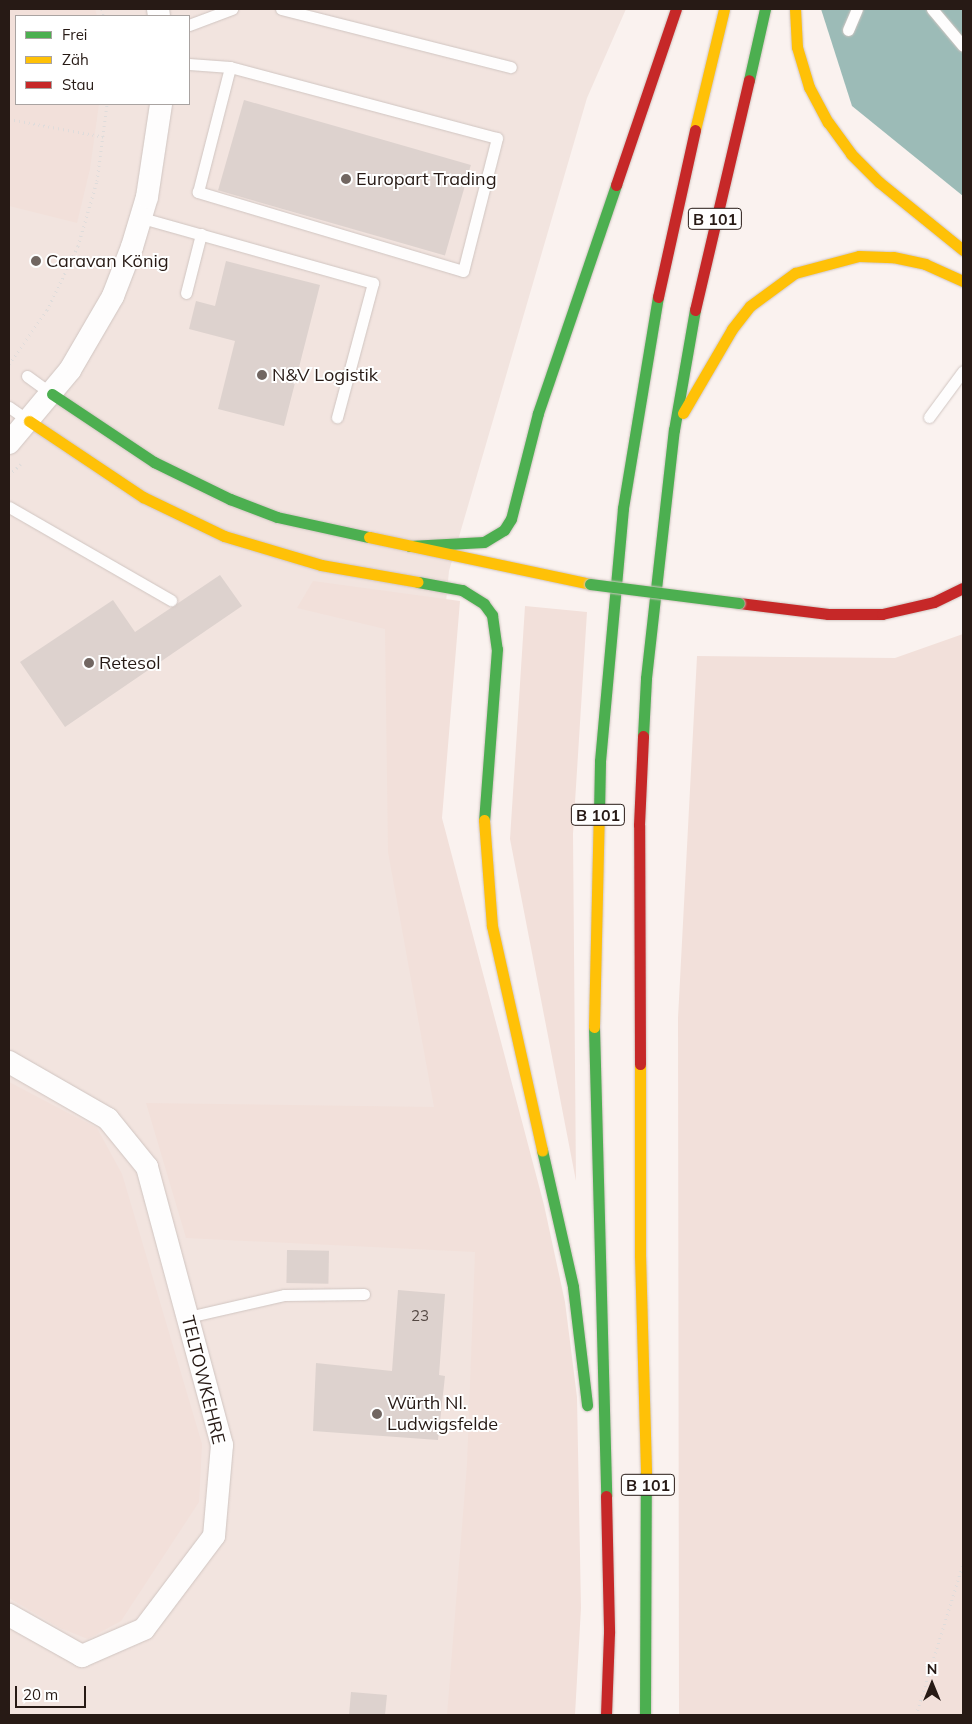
<!DOCTYPE html>
<meta charset="utf-8">
<style>
body{margin:0}
#map{position:relative;width:972px;height:1724px;overflow:hidden;background:#faf2ef;font-family:Mulish,sans-serif}
div>[style]{position:absolute}
.built>*{inset:0;background:#f2e4df}
.green>*{inset:0;background:#f2e0da}
.water>*{inset:0;background:#9cbbb7}
.building>*{inset:0;background:#ddd2ce;transform-origin:0 0}
.path>*{height:3px;margin-top:-1.5px;transform-origin:0;background:repeating-linear-gradient(90deg,#dfdcdb 0 1px,transparent 0 5px)}
.roads{filter:drop-shadow(0 0 1px #d0c5c1) drop-shadow(0 0 1px #d0c5c1)}
.lane>*{height:11px;margin:-5.5px;padding:0 5.5px;transform-origin:5.5px;border-radius:5.5px;background:#fefdfd}
.street>*{height:22px;margin:-11px;padding:0 11px;transform-origin:11px;border-radius:11px;background:#fefdfd}
.fast>*{height:11px;margin:-5.5px;padding:0 5.5px;transform-origin:5.5px;border-radius:5.5px;background:#4caf50}
.slow>*{height:11px;margin:-5.5px;padding:0 5.5px;transform-origin:5.5px;border-radius:5.5px;background:#ffc107}
.jam>*{height:11px;margin:-5.5px;padding:0 5.5px;transform-origin:5.5px;border-radius:5.5px;background:#c62828}
.bridges{filter:drop-shadow(0 0 1px #d0c5c1) drop-shadow(0 0 1px #d0c5c1)}
.fast-bridge>*{height:11px;margin:-5.5px;padding:0 5.5px;transform-origin:5.5px;border-radius:5.5px;background:#4caf50}
.dots>*{width:14px;height:14px;translate:-50% -50%;box-sizing:border-box;border:2px solid #fff;border-radius:50%}
span{translate:-50% -50%;white-space:nowrap;text-align:center;line-height:1.15;-webkit-text-stroke:4px #fff;paint-order:stroke}
.number-label{font-size:15px;color:#544843}
.number-label span{-webkit-text-stroke-width:0}
.shield-label span{padding:1px 4px;background:#fff;border:1px solid;border-radius:4px;-webkit-text-stroke-width:0}
.shield-label{font-size:16px;color:#271a15;font-weight:700}
.poi-label{font-size:18px;color:#271a15}
.left{translate:0 -50%;text-align:left}
.street-label{font-size:18px;color:#271a15}
.frame{position:absolute;inset:0;border:10px solid #271a15;pointer-events:none}
.legend{position:absolute;left:15px;top:15px;width:175px;height:90px;box-sizing:border-box;background:#fff;border:1px solid #a9a3a1;margin:0;padding:6px 9px;list-style:none;font-size:15px;color:#271a15}
.legend li{display:flex;align-items:center;gap:10px;height:25px}
.legend b{width:25px;border:1px solid #a9a3a1}
.north{position:absolute;left:907px;top:1659px;width:50px;height:50px;-webkit-text-stroke:4px #fff;paint-order:stroke;rotate:0deg;font-size:14px;font-weight:700;line-height:20px;text-align:center;color:#271a15}
.north::after{content:'';display:block;margin:auto;width:18px;height:22px;background:#271a15;clip-path:polygon(50% 0,100% 100%,50% 72%,0 100%)}
.scale{position:absolute;left:15px;top:1686px;width:71px;height:22px;box-sizing:border-box;border:2px solid #271a15;border-top:0;padding-left:6px;font-size:15px;line-height:18px;white-space:nowrap;color:#271a15;-webkit-text-stroke:4px #fff;paint-order:stroke}
</style>
<div id="map">
<div class="built">
<div style="clip-path:polygon(evenodd,9px 9px,626px 9px,587px 98px,449px 571px,426px 809px,539px 1715px,9px 1715px,9px 9px,16px 16px,189px 16px,189px 104px,16px 104px,16px 16px)"></div>
</div>
<div class="green">
<div style="clip-path:polygon(9px 9px,95px 9px,97px 16px,16px 16px,16px 104px,99px 104px,90px 169px,77px 223px,9px 206px)"></div>
<div style="clip-path:polygon(313px 581px,460px 601px,442px 818px,544px 1205px,565px 1302px,577px 1397px,581px 1608px,575px 1715px,447px 1715px,467px 1464px,475px 1252px,186px 1238px,146px 1103px,434px 1107px,388px 852px,385px 629px,297px 608px)"></div>
<div style="clip-path:polygon(525px 606px,587px 612px,573px 834px,576px 1181px,510px 839px)"></div>
<div style="clip-path:polygon(963px 634px,963px 1715px,679px 1715px,678px 1018px,697px 656px,895px 658px)"></div>
<div style="clip-path:polygon(9px 1082px,97px 1128px,122px 1174px,202px 1444px,199px 1502px,121px 1621px,88px 1639px,60px 1628px,9px 1598px)"></div>
</div>
<div class="water">
<div style="clip-path:polygon(821px 9px,963px 9px,963px 196px,852px 106px)"></div>
</div>
<div class="building">
<div style="left:244px;top:100px;width:236px;height:94px;rotate:16deg"></div>
<div style="clip-path:polygon(226px 261px,320px 285px,284px 426px,218px 409px,235px 341px,189px 329px,196px 301px,215px 306px)"></div>
<div style="clip-path:polygon(220px 575px,242px 606px,65px 727px,20px 662px,113px 600px,135px 632px)"></div>
<div style="left:287px;top:1250px;width:42px;height:33px;rotate:1deg"></div>
<div style="clip-path:polygon(398px 1290px,445px 1294px,439px 1375px,445px 1376px,438px 1440px,313px 1431px,316px 1363px,392px 1371px)"></div>
<div style="clip-path:polygon(351px 1692px,387px 1695px,385px 1715px,349px 1715px)"></div>
</div>
<div class="path">
<div style="left:102px;top:9px;width:7px;rotate:82deg"></div>
<div style="left:9px;top:119px;width:98px;rotate:10.6deg"></div>
<div style="left:9px;top:364px;width:66px;rotate:-54.9deg"></div>
<div style="left:47px;top:310px;width:71px;rotate:-64.2deg"></div>
<div style="left:78px;top:246px;width:68px;rotate:-73.7deg"></div>
<div style="left:97px;top:181px;width:78px;rotate:-82.6deg"></div>
<div style="left:9px;top:475px;width:16px;rotate:-43deg"></div>
<div style="left:916px;top:1715px;width:158px;rotate:-72.7deg"></div>
</div>
<div class="roads">
<div class="lane">
<div style="left:281px;top:9px;width:237px;rotate:14.2deg"></div>
<div style="left:932px;top:9px;width:48px;rotate:50deg"></div>
<div style="left:189px;top:25px;width:46px;rotate:-20.4deg"></div>
<div style="left:848px;top:30px;width:23px;rotate:-67deg"></div>
<div style="left:189px;top:64px;width:41px;rotate:4.2deg"></div>
<div style="left:230px;top:67px;width:276px;rotate:14.9deg"></div>
<div style="left:497px;top:138px;width:137px;rotate:104.3deg"></div>
<div style="left:463px;top:271px;width:277px;rotate:-163.4deg"></div>
<div style="left:198px;top:192px;width:129px;rotate:-75.6deg"></div>
<div style="left:142px;top:218px;width:240px;rotate:15.7deg"></div>
<div style="left:373px;top:283px;width:139px;rotate:105deg"></div>
<div style="left:186px;top:293px;width:61px;rotate:-75.7deg"></div>
<div style="left:27px;top:376px;width:31px;rotate:36deg"></div>
<div style="left:9px;top:407px;width:24px;rotate:35deg"></div>
<div style="left:929px;top:417px;width:57px;rotate:-53.5deg"></div>
<div style="left:9px;top:507px;width:187px;rotate:29.9deg"></div>
<div style="left:188px;top:1317px;width:98px;rotate:-12.9deg"></div>
<div style="left:284px;top:1295px;width:80px;rotate:-0.7deg"></div>
</div>
<div class="street">
<div style="left:158px;top:9px;width:7px;rotate:82deg"></div>
<div style="left:9px;top:443px;width:95px;rotate:-50.1deg"></div>
<div style="left:70px;top:370px;width:86px;rotate:-59.8deg"></div>
<div style="left:113px;top:296px;width:53px;rotate:-68.8deg"></div>
<div style="left:132px;top:247px;width:52px;rotate:-73.3deg"></div>
<div style="left:147px;top:197px;width:94px;rotate:-81.4deg"></div>
<div style="left:9px;top:1062px;width:114px;rotate:29.9deg"></div>
<div style="left:108px;top:1119px;width:62px;rotate:50.9deg"></div>
<div style="left:147px;top:1167px;width:288px;rotate:74.9deg"></div>
<div style="left:222px;top:1445px;width:91px;rotate:95deg"></div>
<div style="left:214px;top:1536px;width:116px;rotate:127deg"></div>
<div style="left:144px;top:1629px;width:68px;rotate:156.5deg"></div>
<div style="left:82px;top:1656px;width:84px;rotate:-150.7deg"></div>
</div>
<div class="fast">
<div style="left:749px;top:80px;width:73px;rotate:-77.3deg"></div>
<div style="left:52px;top:394px;width:123px;rotate:33.7deg"></div>
<div style="left:154px;top:462px;width:85px;rotate:26deg"></div>
<div style="left:230px;top:499px;width:50px;rotate:21deg"></div>
<div style="left:277px;top:517px;width:94px;rotate:12.3deg"></div>
<div style="left:409px;top:546px;width:75px;rotate:-3.1deg"></div>
<div style="left:484px;top:542px;width:23px;rotate:-31deg"></div>
<div style="left:504px;top:530px;width:13px;rotate:-58deg"></div>
<div style="left:511px;top:519px;width:109px;rotate:-75.7deg"></div>
<div style="left:538px;top:413px;width:241px;rotate:-71.1deg"></div>
<div style="left:418px;top:582px;width:45px;rotate:10.3deg"></div>
<div style="left:462px;top:590px;width:26px;rotate:32deg"></div>
<div style="left:484px;top:604px;width:14px;rotate:54deg"></div>
<div style="left:492px;top:615px;width:34px;rotate:82deg"></div>
<div style="left:497px;top:649px;width:171px;rotate:94.3deg"></div>
<div style="left:643px;top:736px;width:58px;rotate:-87deg"></div>
<div style="left:646px;top:678px;width:250px;rotate:-83.6deg"></div>
<div style="left:674px;top:430px;width:122px;rotate:-80.1deg"></div>
<div style="left:599px;top:814px;width:53px;rotate:-88.9deg"></div>
<div style="left:600px;top:761px;width:254px;rotate:-84.8deg"></div>
<div style="left:623px;top:508px;width:214px;rotate:-80.6deg"></div>
<div style="left:594px;top:1027px;width:469px;rotate:88.5deg"></div>
<div style="left:542px;top:1150px;width:140px;rotate:77.2deg"></div>
<div style="left:573px;top:1287px;width:119px;rotate:83.2deg"></div>
<div style="left:645px;top:1715px;width:242px;rotate:-89.8deg"></div>
</div>
<div class="slow">
<div style="left:795px;top:9px;width:38px;rotate:87deg"></div>
<div style="left:797px;top:47px;width:42px;rotate:73.3deg"></div>
<div style="left:809px;top:87px;width:40px;rotate:62deg"></div>
<div style="left:828px;top:122px;width:39px;rotate:54deg"></div>
<div style="left:851px;top:154px;width:40px;rotate:45deg"></div>
<div style="left:879px;top:182px;width:108px;rotate:39deg"></div>
<div style="left:695px;top:130px;width:124px;rotate:-76.5deg"></div>
<div style="left:683px;top:413px;width:97px;rotate:-59.7deg"></div>
<div style="left:732px;top:329px;width:29px;rotate:-52deg"></div>
<div style="left:750px;top:306px;width:56px;rotate:-36.3deg"></div>
<div style="left:795px;top:273px;width:66px;rotate:-14.9deg"></div>
<div style="left:859px;top:256px;width:34px;rotate:2deg"></div>
<div style="left:893px;top:257px;width:33px;rotate:12deg"></div>
<div style="left:925px;top:264px;width:42px;rotate:24.1deg"></div>
<div style="left:29px;top:421px;width:137px;rotate:33.7deg"></div>
<div style="left:143px;top:497px;width:90px;rotate:25.7deg"></div>
<div style="left:224px;top:536px;width:101px;rotate:16.6deg"></div>
<div style="left:321px;top:565px;width:98px;rotate:9.9deg"></div>
<div style="left:369px;top:537px;width:226px;rotate:12deg"></div>
<div style="left:484px;top:820px;width:106px;rotate:85.7deg"></div>
<div style="left:492px;top:926px;width:230px;rotate:77.4deg"></div>
<div style="left:594px;top:1027px;width:213px;rotate:-88.7deg"></div>
<div style="left:640px;top:1064px;width:191px;rotate:90deg"></div>
<div style="left:640px;top:1255px;width:218px;rotate:88.4deg"></div>
</div>
<div class="jam">
<div style="left:616px;top:185px;width:186px;rotate:-71.2deg"></div>
<div style="left:658px;top:297px;width:171px;rotate:-77.5deg"></div>
<div style="left:695px;top:310px;width:236px;rotate:-76.8deg"></div>
<div style="left:739px;top:603px;width:90px;rotate:7deg"></div>
<div style="left:828px;top:614px;width:54px"></div>
<div style="left:882px;top:614px;width:53px;rotate:-13deg"></div>
<div style="left:934px;top:602px;width:32px;rotate:-26deg"></div>
<div style="left:640px;top:1064px;width:239px;rotate:-90.2deg"></div>
<div style="left:639px;top:825px;width:89px;rotate:-87.4deg"></div>
<div style="left:606px;top:1496px;width:137px;rotate:88.7deg"></div>
<div style="left:609px;top:1633px;width:82px;rotate:92.1deg"></div>
</div>
</div>
<div class="bridges">
<div class="fast-bridge">
<div style="left:590px;top:584px;width:150px;rotate:7.3deg"></div>
</div>
</div>
<div class="dots">
<div style="left:346px;top:179px;background:#716661"></div>
<div style="left:36px;top:261px;background:#716661"></div>
<div style="left:262px;top:375px;background:#716661"></div>
<div style="left:89px;top:663px;background:#716661"></div>
<div style="left:377px;top:1414px;background:#716661"></div>
</div>
<div class="number-label">
<span style="left:420px;top:1316px">23</span>
</div>
<div class="shield-label">
<span style="left:715px;top:219px">B 101</span>
<span style="left:598px;top:815px">B 101</span>
<span style="left:648px;top:1485px">B 101</span>
</div>
<div class="poi-label">
<span class="left" style="left:356px;top:179px">Europart Trading</span>
<span class="left" style="left:46px;top:261px">Caravan König</span>
<span class="left" style="left:272px;top:375px">N&amp;V Logistik</span>
<span class="left" style="left:99px;top:663px">Retesol</span>
<span class="left" style="left:387px;top:1414px">Würth Nl.<br>Ludwigsfelde</span>
</div>
<div class="street-label">
<span style="left:203px;top:1380px;rotate:76deg">TELTOWKEHRE</span>
</div>
<div class="frame"></div>
<ul class="legend">
<li><b style="height:6px;background:#4caf50"></b>Frei</li>
<li><b style="height:6px;background:#ffc107"></b>Zäh</li>
<li><b style="height:6px;background:#c62828"></b>Stau</li>
</ul>
<div class="north">N</div>
<div class="scale">20 m</div>
</div>
